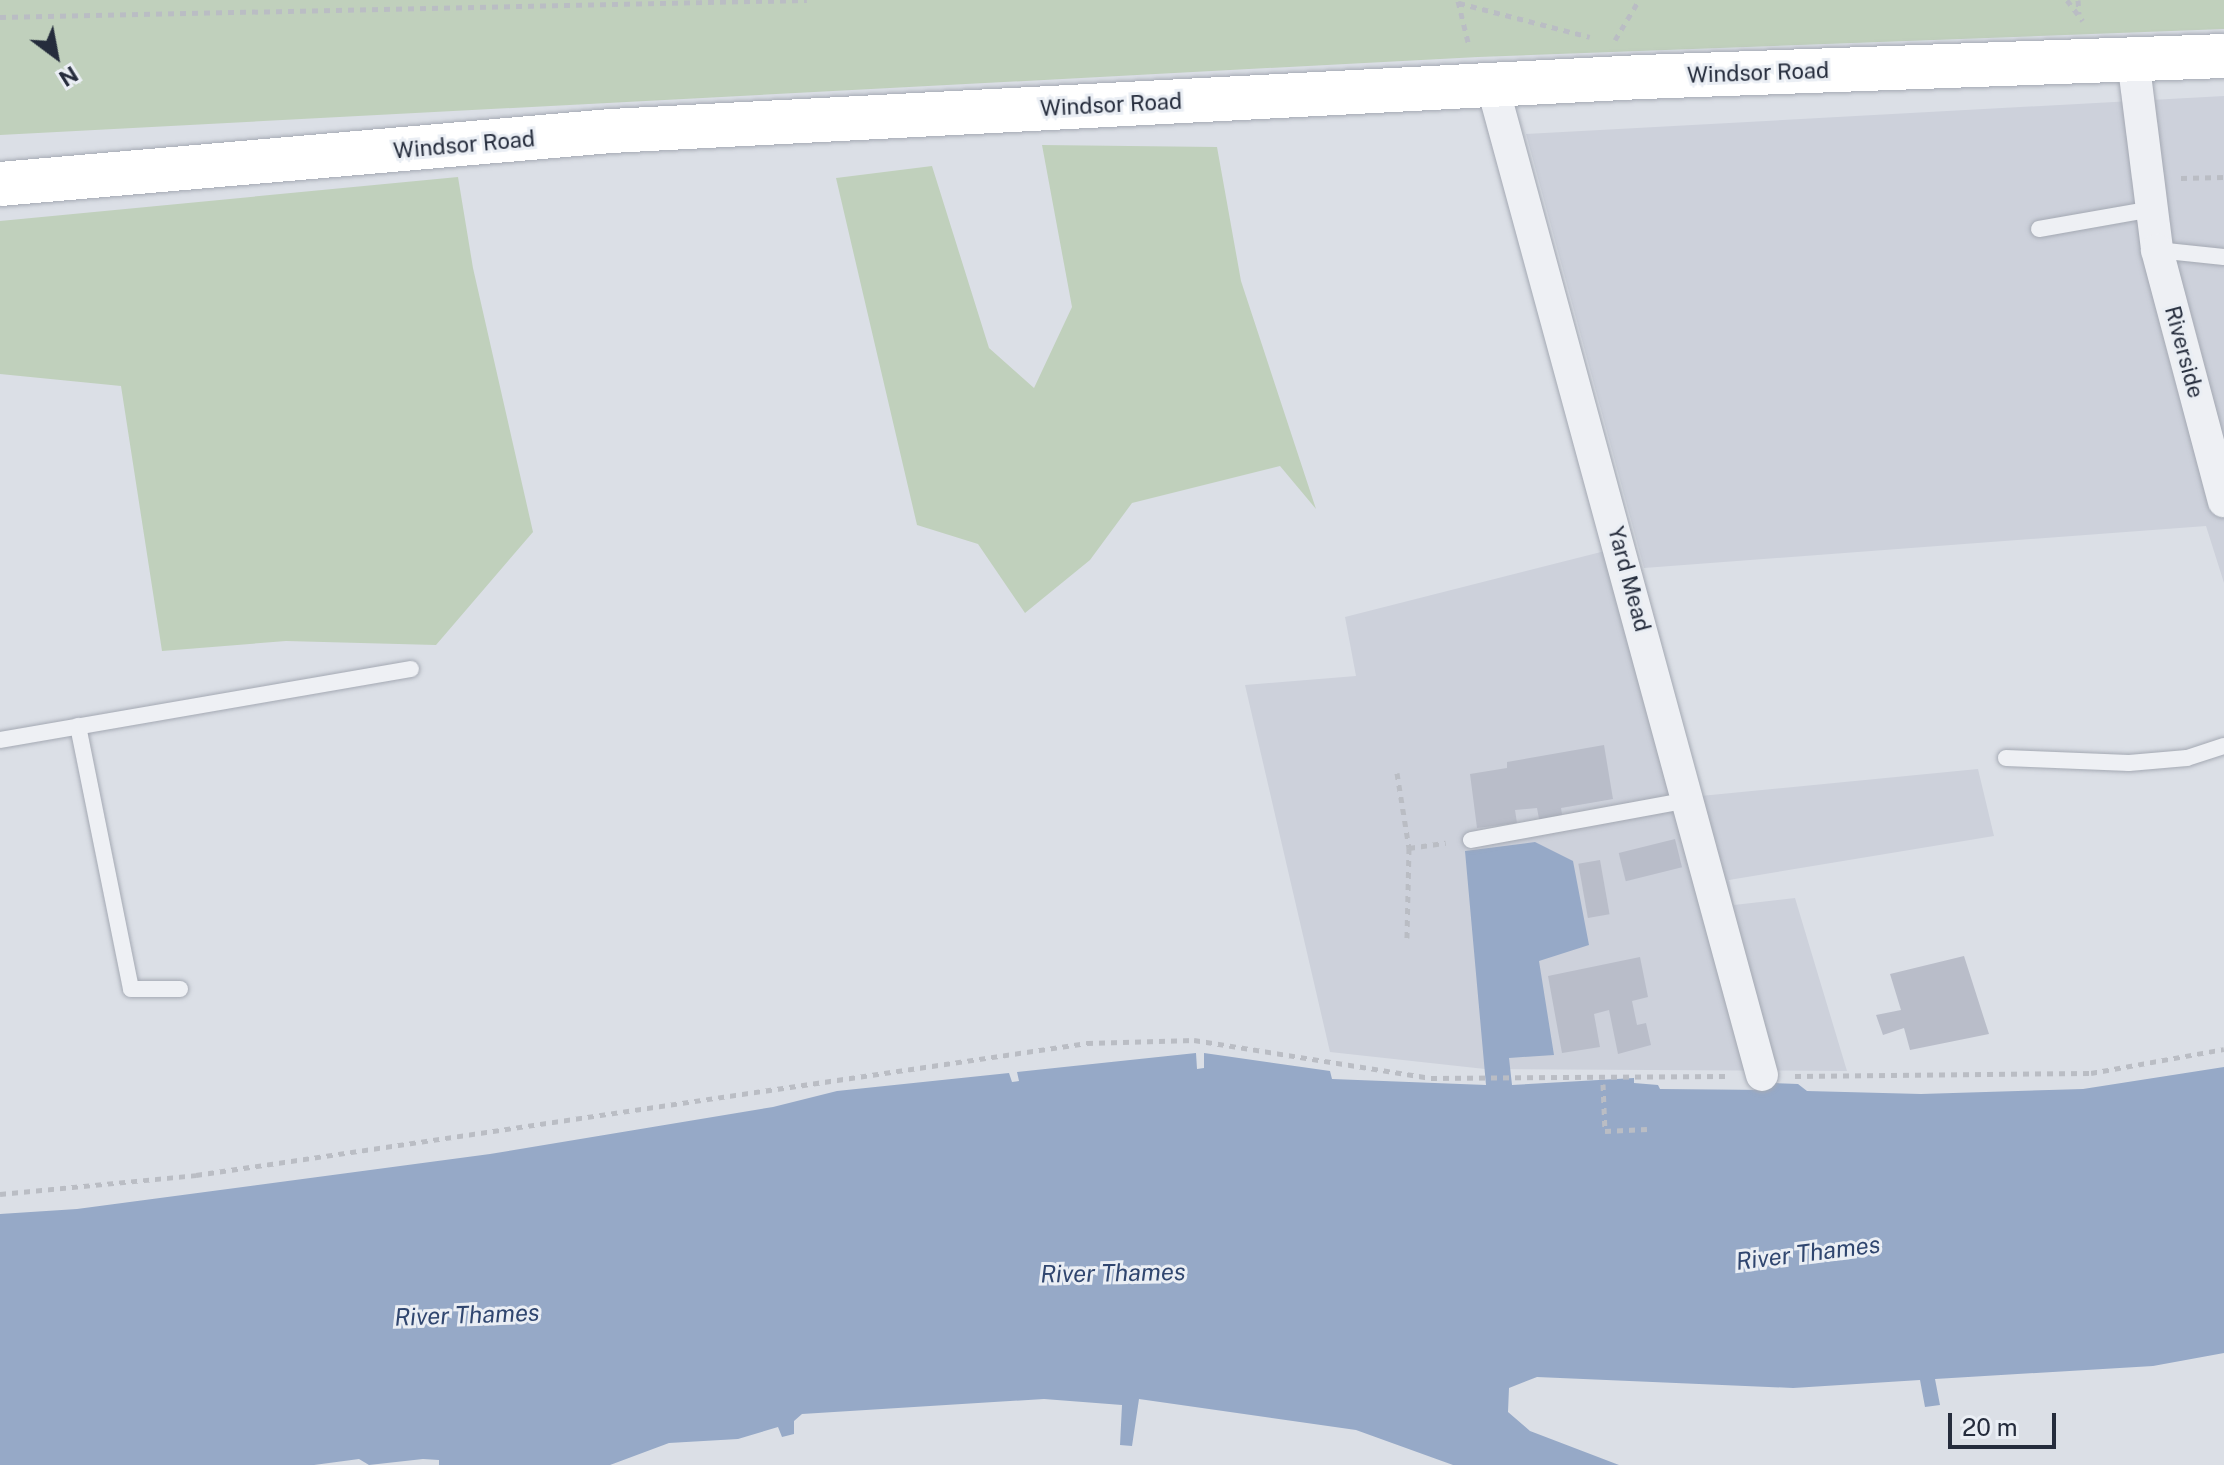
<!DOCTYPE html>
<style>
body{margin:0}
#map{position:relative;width:2224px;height:1465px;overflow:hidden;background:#dbdfe6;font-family:"Public Sans",sans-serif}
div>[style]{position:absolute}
.built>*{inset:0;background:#cdd1db}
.green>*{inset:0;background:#c0d0bc}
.water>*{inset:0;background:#96a9c7}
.building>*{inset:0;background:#b9bdc9;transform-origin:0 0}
.path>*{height:5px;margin-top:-2.5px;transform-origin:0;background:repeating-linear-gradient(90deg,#babdc4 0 6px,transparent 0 12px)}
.roads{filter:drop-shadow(0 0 2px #a4a9b3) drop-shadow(0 0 2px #a4a9b3)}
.service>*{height:16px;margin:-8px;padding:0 8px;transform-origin:8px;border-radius:8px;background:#eef0f4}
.minor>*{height:32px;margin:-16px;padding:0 16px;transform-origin:16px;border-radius:16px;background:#eef0f4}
.primary>*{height:44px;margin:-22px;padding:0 22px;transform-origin:22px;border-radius:22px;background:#fff}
span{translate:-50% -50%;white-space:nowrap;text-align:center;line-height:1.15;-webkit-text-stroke:6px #eaeef4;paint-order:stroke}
.street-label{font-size:22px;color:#252c3c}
.water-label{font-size:24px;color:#30466f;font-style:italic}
.north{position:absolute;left:16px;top:16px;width:80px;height:80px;-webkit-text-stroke:6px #eaeef4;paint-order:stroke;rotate:148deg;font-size:22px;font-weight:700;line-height:32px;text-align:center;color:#252c3c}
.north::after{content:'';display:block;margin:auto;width:28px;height:36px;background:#252c3c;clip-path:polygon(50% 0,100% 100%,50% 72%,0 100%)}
.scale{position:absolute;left:1948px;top:1413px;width:108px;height:36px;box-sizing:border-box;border:4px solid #252c3c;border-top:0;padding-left:10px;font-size:24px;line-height:28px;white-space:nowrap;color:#252c3c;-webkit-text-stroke:6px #eaeef4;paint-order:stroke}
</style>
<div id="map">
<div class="built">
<div style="clip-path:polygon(2224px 96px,2224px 583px,2206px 526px,1644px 568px,1526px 134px)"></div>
<div style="clip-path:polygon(1605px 551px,1670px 799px,1978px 769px,1994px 836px,1729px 880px,1734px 905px,1795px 898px,1847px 1071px,1485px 1069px,1330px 1052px,1245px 685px,1356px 676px,1345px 617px)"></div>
</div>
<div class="green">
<div style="clip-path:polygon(0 0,2224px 0,2224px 29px,1478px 57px,0 135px)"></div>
<div style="clip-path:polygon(1042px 145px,1217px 147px,1241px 281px,1316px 509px,1280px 466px,1132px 503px,1090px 560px,1025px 613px,978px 544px,917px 525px,836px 178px,932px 166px,989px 348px,1034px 388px,1072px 307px)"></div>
<div style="clip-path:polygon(458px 177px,473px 268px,533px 532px,436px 645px,286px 641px,162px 651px,121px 386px,0 374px,0 221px)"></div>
</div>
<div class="water">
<div style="clip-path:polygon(1535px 842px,1573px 861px,1589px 945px,1539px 961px,1554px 1055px,1509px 1058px,1512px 1085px,1634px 1078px,1634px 1083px,1658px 1085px,1660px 1089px,1768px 1090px,1775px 1083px,1798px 1084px,1807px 1091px,1921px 1094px,2083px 1089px,2224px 1067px,2224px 1353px,2153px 1366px,1935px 1379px,1940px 1405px,1925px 1407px,1920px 1380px,1793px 1388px,1537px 1377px,1509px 1388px,1508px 1412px,1530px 1431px,1619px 1465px,1453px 1465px,1356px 1430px,1139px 1399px,1132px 1446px,1120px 1445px,1122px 1405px,1044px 1399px,802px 1414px,794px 1421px,794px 1434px,782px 1437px,778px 1427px,738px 1439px,669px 1443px,610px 1465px,439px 1465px,439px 1460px,423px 1459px,369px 1465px,359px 1459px,314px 1465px,0 1465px,0 1214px,77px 1209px,490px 1154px,773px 1107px,837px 1091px,1009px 1073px,1012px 1082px,1019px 1081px,1017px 1072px,1196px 1053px,1197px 1069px,1204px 1068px,1204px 1053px,1330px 1071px,1332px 1079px,1486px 1085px,1465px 851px)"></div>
</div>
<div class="building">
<div style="clip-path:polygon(1604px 745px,1613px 799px,1561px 808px,1563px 820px,1540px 824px,1537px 808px,1515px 810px,1517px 823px,1477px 828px,1470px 774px,1507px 768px,1507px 762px)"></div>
<div style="left:1675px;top:839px;width:29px;height:58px;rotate:76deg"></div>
<div style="left:1600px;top:860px;width:55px;height:22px;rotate:80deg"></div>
<div style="clip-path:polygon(1964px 956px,1989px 1034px,1910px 1050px,1904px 1028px,1883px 1035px,1876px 1015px,1901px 1010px,1890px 974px)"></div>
<div style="clip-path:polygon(1640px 957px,1648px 997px,1632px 1001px,1637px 1025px,1646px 1023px,1651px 1045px,1618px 1054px,1609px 1010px,1594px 1014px,1600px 1047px,1562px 1053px,1548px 976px)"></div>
</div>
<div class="path">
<div style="left:2067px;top:0;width:26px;rotate:53deg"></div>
<div style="left:2078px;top:0;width:14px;rotate:86deg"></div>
<div style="left:1458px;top:1px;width:46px;rotate:76.3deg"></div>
<div style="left:1459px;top:3px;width:135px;rotate:14.5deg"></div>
<div style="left:0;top:17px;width:807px;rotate:-1.21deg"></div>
<div style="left:1615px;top:40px;width:47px;rotate:-59deg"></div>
<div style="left:2181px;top:178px;width:43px;rotate:-1.3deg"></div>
<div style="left:1397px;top:773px;width:76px;rotate:80.9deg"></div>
<div style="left:1409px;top:848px;width:90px;rotate:91.3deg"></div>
<div style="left:1409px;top:848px;width:37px;rotate:-8deg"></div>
<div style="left:1795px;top:1076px;width:296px;rotate:-0.6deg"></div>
<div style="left:2091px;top:1073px;width:135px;rotate:-10.2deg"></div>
<div style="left:1603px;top:1084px;width:47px;rotate:87.6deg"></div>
<div style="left:1605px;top:1131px;width:42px;rotate:-2.7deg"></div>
<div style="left:0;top:1194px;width:197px;rotate:-5.5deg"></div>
<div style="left:196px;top:1175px;width:901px;rotate:-8.43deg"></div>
<div style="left:1087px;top:1043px;width:107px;rotate:-1.6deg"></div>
<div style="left:1194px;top:1040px;width:240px;rotate:9.1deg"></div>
<div style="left:1431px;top:1078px;width:298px;rotate:-0.4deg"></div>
</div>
<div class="roads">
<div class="service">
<div style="left:2039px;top:229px;width:116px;rotate:-10deg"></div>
<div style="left:2157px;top:250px;width:67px;rotate:6deg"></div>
<div style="left:78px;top:726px;width:268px;rotate:78.6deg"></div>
<div style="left:131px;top:989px;width:49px"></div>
<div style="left:0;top:740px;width:417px;rotate:-9.8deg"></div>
<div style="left:2006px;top:758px;width:123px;rotate:2.3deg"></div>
<div style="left:2129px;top:763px;width:58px;rotate:-4.9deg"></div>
<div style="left:2187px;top:758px;width:39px;rotate:-18deg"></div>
<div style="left:1471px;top:840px;width:222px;rotate:-10.4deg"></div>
</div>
<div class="minor">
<div style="left:2133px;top:59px;width:193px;rotate:82.8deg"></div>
<div style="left:2157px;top:250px;width:260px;rotate:75.1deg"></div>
<div style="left:1492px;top:84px;width:1027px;rotate:74.76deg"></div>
</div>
<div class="primary">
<div style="left:0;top:184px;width:613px;rotate:-4.96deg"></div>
<div style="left:611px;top:131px;width:1033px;rotate:-3deg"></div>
<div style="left:1643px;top:77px;width:581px;rotate:-2.07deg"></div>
</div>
</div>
<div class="street-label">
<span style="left:1758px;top:73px;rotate:-2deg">Windsor Road</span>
<span style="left:1111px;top:105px;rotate:-3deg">Windsor Road</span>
<span style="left:464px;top:145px;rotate:-5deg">Windsor Road</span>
<span style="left:2184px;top:352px;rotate:75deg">Riverside</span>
<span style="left:1629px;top:579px;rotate:75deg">Yard Mead</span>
</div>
<div class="water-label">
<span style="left:1808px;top:1253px;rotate:-7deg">River Thames</span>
<span style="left:1113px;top:1273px;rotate:-1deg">River Thames</span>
<span style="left:467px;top:1315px;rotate:-2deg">River Thames</span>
</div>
<div class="north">N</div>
<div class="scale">20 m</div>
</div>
